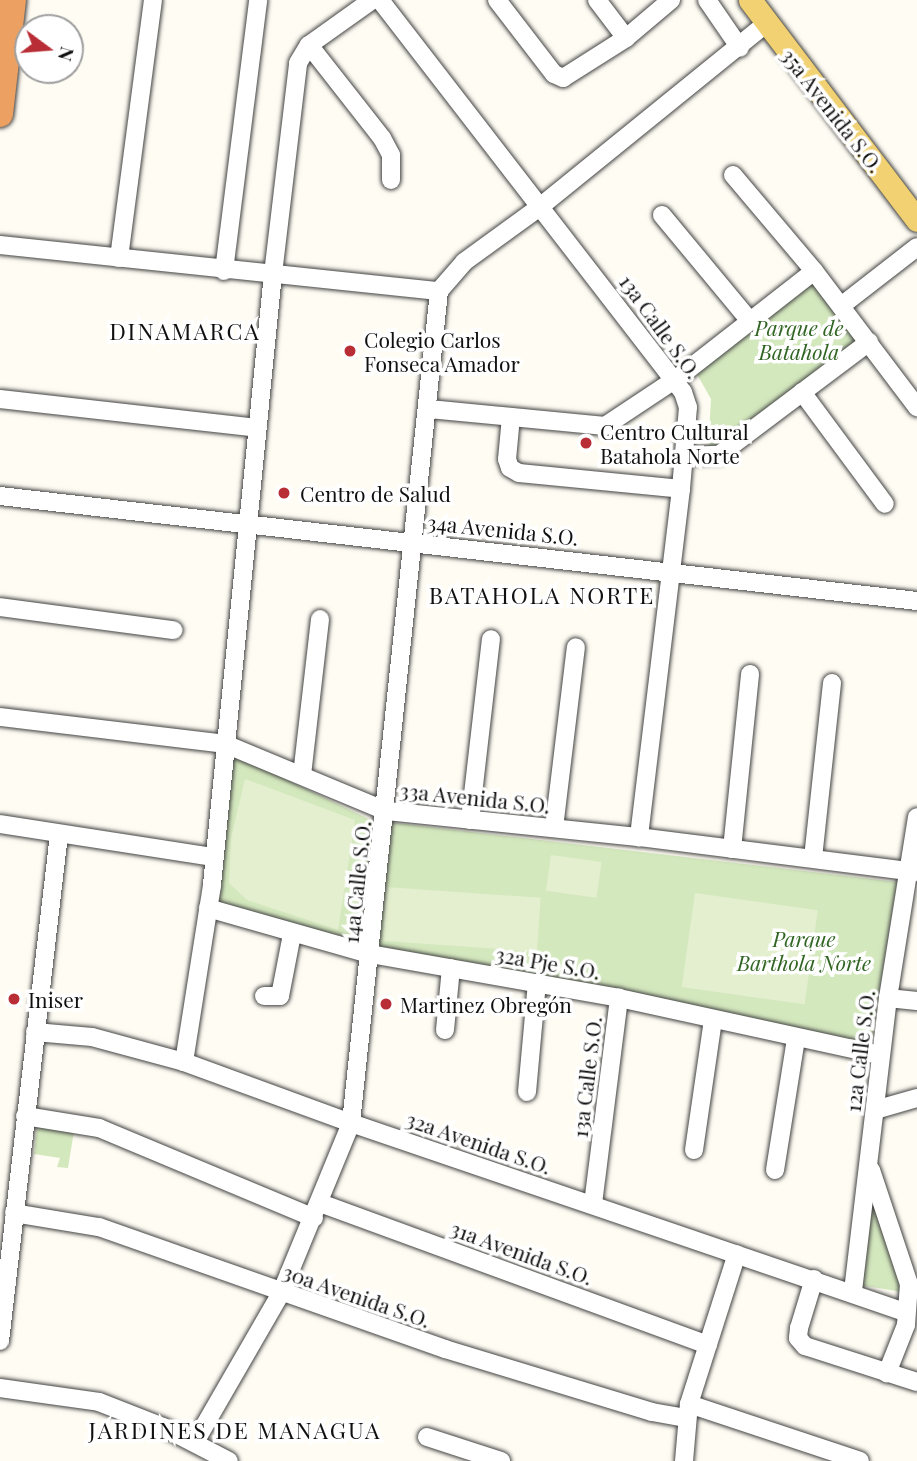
<!DOCTYPE html>
<meta charset="utf-8">
<style>
body{margin:0}
#map{position:relative;width:917px;height:1461px;overflow:hidden;background:#fefcf3;font-family:"Playfair Display",serif}
div>[style]{position:absolute}
.green>*{inset:0;background:#d4e8be}
.pitch>*{inset:0;background:#e4efcf;transform-origin:0 0}
.roads{filter:drop-shadow(0 0 2px #434343) drop-shadow(0 0 2px #434343)}
.minor>*{height:18px;margin:-9px;padding:0 9px;transform-origin:9px;border-radius:9px;background:#fff}
.major>*{height:23px;margin:-11.5px;padding:0 11.5px;transform-origin:11.5px;border-radius:11.5px;background:#f1d171}
.highway>*{height:26px;margin:-13px;padding:0 13px;transform-origin:13px;border-radius:13px;background:#eca163}
.dots>*{width:19px;height:19px;translate:-50% -50%;box-sizing:border-box;border:4px solid #fff;border-radius:50%}
span{translate:-50% -50%;white-space:nowrap;text-align:center;line-height:1.15;-webkit-text-stroke:7px #fff;paint-order:stroke}
.street-label{font-size:21px;color:#101010}
.park-label{font-size:21px;color:#316523;font-style:italic}
.poi-label{font-size:21px;color:#101010}
.left{translate:0 -50%;text-align:left}
.neighbourhood-label{font-size:23px;color:#101010;letter-spacing:2px}
.north{position:absolute;left:14px;top:14px;width:70px;height:70px;box-sizing:border-box;background:#fff;border:2px solid #9f9f9f;border-radius:50%;rotate:106deg;font-size:19px;font-weight:700;line-height:28px;text-align:center;color:#101010}
.north::after{content:'';display:block;margin:auto;width:24px;height:32px;background:#b92e36;clip-path:polygon(50% 0,100% 100%,50% 72%,0 100%)}
</style>
<div id="map">
<div class="green">
<div style="clip-path:polygon(814px 271px,869px 342px,719px 455px,708px 450px,711px 399px,693px 367px)"></div>
<div style="clip-path:polygon(233px 754px,371px 820px,897px 882px,871px 1045px,629px 991px,343px 941px,217px 905px)"></div>
<div style="clip-path:polygon(37px 1127px,74px 1131px,68px 1168px,57px 1167px,60px 1158px,34px 1154px)"></div>
<div style="clip-path:polygon(871px 1194px,903px 1292px,859px 1285px)"></div>
</div>
<div class="pitch">
<div style="clip-path:polygon(245px 779px,355px 820px,338px 930px,247px 900px,229px 883px,231px 838px)"></div>
<div style="left:551px;top:855px;width:51px;height:36px;rotate:8deg"></div>
<div style="left:386px;top:887px;width:155px;height:54px;rotate:4deg"></div>
<div style="left:695px;top:893px;width:124px;height:95px;rotate:8deg"></div>
</div>
<div class="roads">
<div class="minor">
<div style="left:380px;top:0;width:495px;rotate:52.3deg"></div>
<div style="left:683px;top:392px;width:16px;rotate:72deg"></div>
<div style="left:688px;top:407px;width:82px;rotate:94.9deg"></div>
<div style="left:681px;top:489px;width:351px;rotate:96.9deg"></div>
<div style="left:497px;top:0;width:93px;rotate:52.4deg"></div>
<div style="left:554px;top:74px;width:10px;rotate:24deg"></div>
<div style="left:563px;top:78px;width:75px;rotate:-32.4deg"></div>
<div style="left:626px;top:38px;width:59px;rotate:-40.2deg"></div>
<div style="left:597px;top:0;width:48px;rotate:52.7deg"></div>
<div style="left:707px;top:0;width:58px;rotate:55.5deg"></div>
<div style="left:309px;top:45px;width:118px;rotate:51.9deg"></div>
<div style="left:382px;top:138px;width:19px;rotate:62deg"></div>
<div style="left:391px;top:155px;width:25px;rotate:90deg"></div>
<div style="left:733px;top:175px;width:126px;rotate:49.8deg"></div>
<div style="left:814px;top:271px;width:171px;rotate:52.9deg"></div>
<div style="left:662px;top:215px;width:138px;rotate:50.3deg"></div>
<div style="left:0;top:245px;width:441px;rotate:6deg"></div>
<div style="left:439px;top:291px;width:38px;rotate:-49deg"></div>
<div style="left:464px;top:262px;width:95px;rotate:-36deg"></div>
<div style="left:541px;top:206px;width:291px;rotate:-39deg"></div>
<div style="left:119px;top:258px;width:260px;rotate:-82.5deg"></div>
<div style="left:224px;top:271px;width:273px;rotate:-82.8deg"></div>
<div style="left:841px;top:306px;width:96px;rotate:-37.8deg"></div>
<div style="left:802px;top:392px;width:139px;rotate:53.5deg"></div>
<div style="left:0;top:399px;width:259px;rotate:6.4deg"></div>
<div style="left:429px;top:409px;width:177px;rotate:5.5deg"></div>
<div style="left:605px;top:426px;width:85px;rotate:-33.5deg"></div>
<div style="left:676px;top:379px;width:175px;rotate:-38deg"></div>
<div style="left:511px;top:417px;width:42px;rotate:95.4deg"></div>
<div style="left:507px;top:459px;width:9px;rotate:72deg"></div>
<div style="left:510px;top:468px;width:10px;rotate:29deg"></div>
<div style="left:519px;top:473px;width:163px;rotate:5.6deg"></div>
<div style="left:684px;top:456px;width:35px;rotate:-2deg"></div>
<div style="left:719px;top:455px;width:188px;rotate:-37deg"></div>
<div style="left:0;top:496px;width:923px;rotate:6.53deg"></div>
<div style="left:0;top:607px;width:175px;rotate:7.6deg"></div>
<div style="left:0;top:717px;width:227px;rotate:6.8deg"></div>
<div style="left:225px;top:744px;width:174px;rotate:22.6deg"></div>
<div style="left:386px;top:811px;width:254px;rotate:5.9deg"></div>
<div style="left:639px;top:837px;width:280px;rotate:7.2deg"></div>
<div style="left:302px;top:775px;width:157px;rotate:-83.4deg"></div>
<div style="left:470px;top:820px;width:182px;rotate:-83.4deg"></div>
<div style="left:0;top:824px;width:217px;rotate:8.8deg"></div>
<div style="left:554px;top:828px;width:182px;rotate:-83.1deg"></div>
<div style="left:732px;top:849px;width:176px;rotate:-84.1deg"></div>
<div style="left:813px;top:858px;width:176px;rotate:-83.8deg"></div>
<div style="left:208px;top:908px;width:168px;rotate:15.9deg"></div>
<div style="left:370px;top:954px;width:253px;rotate:10deg"></div>
<div style="left:619px;top:998px;width:268px;rotate:12.3deg"></div>
<div style="left:264px;top:996px;width:16px"></div>
<div style="left:280px;top:996px;width:63px;rotate:-79deg"></div>
<div style="left:888px;top:998px;width:29px;rotate:6deg"></div>
<div style="left:445px;top:1030px;width:62px;rotate:-84.5deg"></div>
<div style="left:35px;top:1032px;width:57px;rotate:5deg"></div>
<div style="left:92px;top:1037px;width:95px;rotate:15.2deg"></div>
<div style="left:184px;top:1062px;width:178px;rotate:20.1deg"></div>
<div style="left:351px;top:1123px;width:585px;rotate:18.84deg"></div>
<div style="left:184px;top:1062px;width:179px;rotate:-81deg"></div>
<div style="left:212px;top:885px;width:614px;rotate:-84.3deg"></div>
<div style="left:273px;top:274px;width:212px;rotate:-83.2deg"></div>
<div style="left:298px;top:63px;width:21px;rotate:-59deg"></div>
<div style="left:309px;top:45px;width:77px;rotate:-35.5deg"></div>
<div style="left:527px;top:1092px;width:109px;rotate:-84.8deg"></div>
<div style="left:875px;top:1110px;width:44px;rotate:-15.9deg"></div>
<div style="left:25px;top:1116px;width:75px;rotate:9.2deg"></div>
<div style="left:99px;top:1128px;width:233px;rotate:22.7deg"></div>
<div style="left:694px;top:1150px;width:132px;rotate:-81.7deg"></div>
<div style="left:775px;top:1170px;width:133px;rotate:-80.9deg"></div>
<div style="left:871px;top:1170px;width:120px;rotate:71.6deg"></div>
<div style="left:909px;top:1284px;width:41px;rotate:94.2deg"></div>
<div style="left:906px;top:1325px;width:52px;rotate:111.6deg"></div>
<div style="left:320px;top:1203px;width:413px;rotate:20.1deg"></div>
<div style="left:593px;top:1204px;width:208px;rotate:-82.8deg"></div>
<div style="left:14px;top:1213px;width:86px;rotate:9.4deg"></div>
<div style="left:99px;top:1227px;width:367px;rotate:19.4deg"></div>
<div style="left:445px;top:1349px;width:216px;rotate:16.9deg"></div>
<div style="left:652px;top:1412px;width:35px;rotate:10deg"></div>
<div style="left:814px;top:1279px;width:51px;rotate:107deg"></div>
<div style="left:799px;top:1328px;width:10px;rotate:96deg"></div>
<div style="left:798px;top:1338px;width:11px;rotate:49deg"></div>
<div style="left:805px;top:1346px;width:118px;rotate:17.8deg"></div>
<div style="left:853px;top:1291px;width:295px;rotate:-83.2deg"></div>
<div style="left:888px;top:998px;width:183px;rotate:-80.9deg"></div>
<div style="left:0;top:1341px;width:510px;rotate:-83.36deg"></div>
<div style="left:0;top:1388px;width:100px;rotate:8deg"></div>
<div style="left:99px;top:1402px;width:69px;rotate:21.3deg"></div>
<div style="left:163px;top:1427px;width:74px;rotate:27.3deg"></div>
<div style="left:689px;top:1404px;width:180px;rotate:18.4deg"></div>
<div style="left:427px;top:1437px;width:78px;rotate:18deg"></div>
<div style="left:195px;top:1442px;width:172px;rotate:-60deg"></div>
<div style="left:281px;top:1293px;width:184px;rotate:-67.6deg"></div>
<div style="left:351px;top:1123px;width:837px;rotate:-83.96deg"></div>
<div style="left:684px;top:1461px;width:57px;rotate:-85deg"></div>
<div style="left:689px;top:1404px;width:157px;rotate:-72.3deg"></div>
</div>
<div class="major">
<div style="left:750px;top:0;width:276px;rotate:52.8deg"></div>
</div>
<div class="highway">
<div style="left:0;top:114px;width:115px;rotate:-83.5deg"></div>
</div>
</div>
<div class="dots">
<div style="left:350px;top:351px;background:#b92e36"></div>
<div style="left:586px;top:443px;background:#b92e36"></div>
<div style="left:284px;top:493px;background:#b92e36"></div>
<div style="left:14px;top:999px;background:#b92e36"></div>
<div style="left:386px;top:1004px;background:#b92e36"></div>
</div>
<div class="street-label">
<span style="left:833px;top:110px;rotate:52deg">35a Avenida S.O.</span>
<span style="left:661px;top:326px;rotate:54deg">13a Calle S.O.</span>
<span style="left:503px;top:529px;rotate:6deg">34a Avenida S.O.</span>
<span style="left:475px;top:797px;rotate:6deg">33a Avenida S.O.</span>
<span style="left:356px;top:882px;rotate:-84deg">14a Calle S.O.</span>
<span style="left:548px;top:962px;rotate:10deg">32a Pje S.O.</span>
<span style="left:859px;top:1051px;rotate:-83deg">12a Calle S.O.</span>
<span style="left:586px;top:1077px;rotate:-83deg">13a Calle S.O.</span>
<span style="left:479px;top:1142px;rotate:19deg">32a Avenida S.O.</span>
<span style="left:522px;top:1252px;rotate:20deg">31a Avenida S.O.</span>
<span style="left:357px;top:1295px;rotate:19deg">30a Avenida S.O.</span>
</div>
<div class="park-label">
<span style="left:799px;top:339px">Parque de<br>Batahola</span>
<span style="left:804px;top:950px">Parque<br>Barthola Norte</span>
</div>
<div class="poi-label">
<span class="left" style="left:364px;top:351px">Colegio Carlos<br>Fonseca Amador</span>
<span class="left" style="left:600px;top:443px">Centro Cultural<br>Batahola Norte</span>
<span class="left" style="left:300px;top:493px">Centro de Salud</span>
<span class="left" style="left:28px;top:999px">Iniser</span>
<span class="left" style="left:400px;top:1004px">Martinez Obregón</span>
</div>
<div class="neighbourhood-label">
<span style="left:185px;top:331px">DINAMARCA</span>
<span style="left:542px;top:595px">BATAHOLA NORTE</span>
<span style="left:235px;top:1430px">JARDINES DE MANAGUA</span>
</div>
<div class="north">N</div>
</div>
